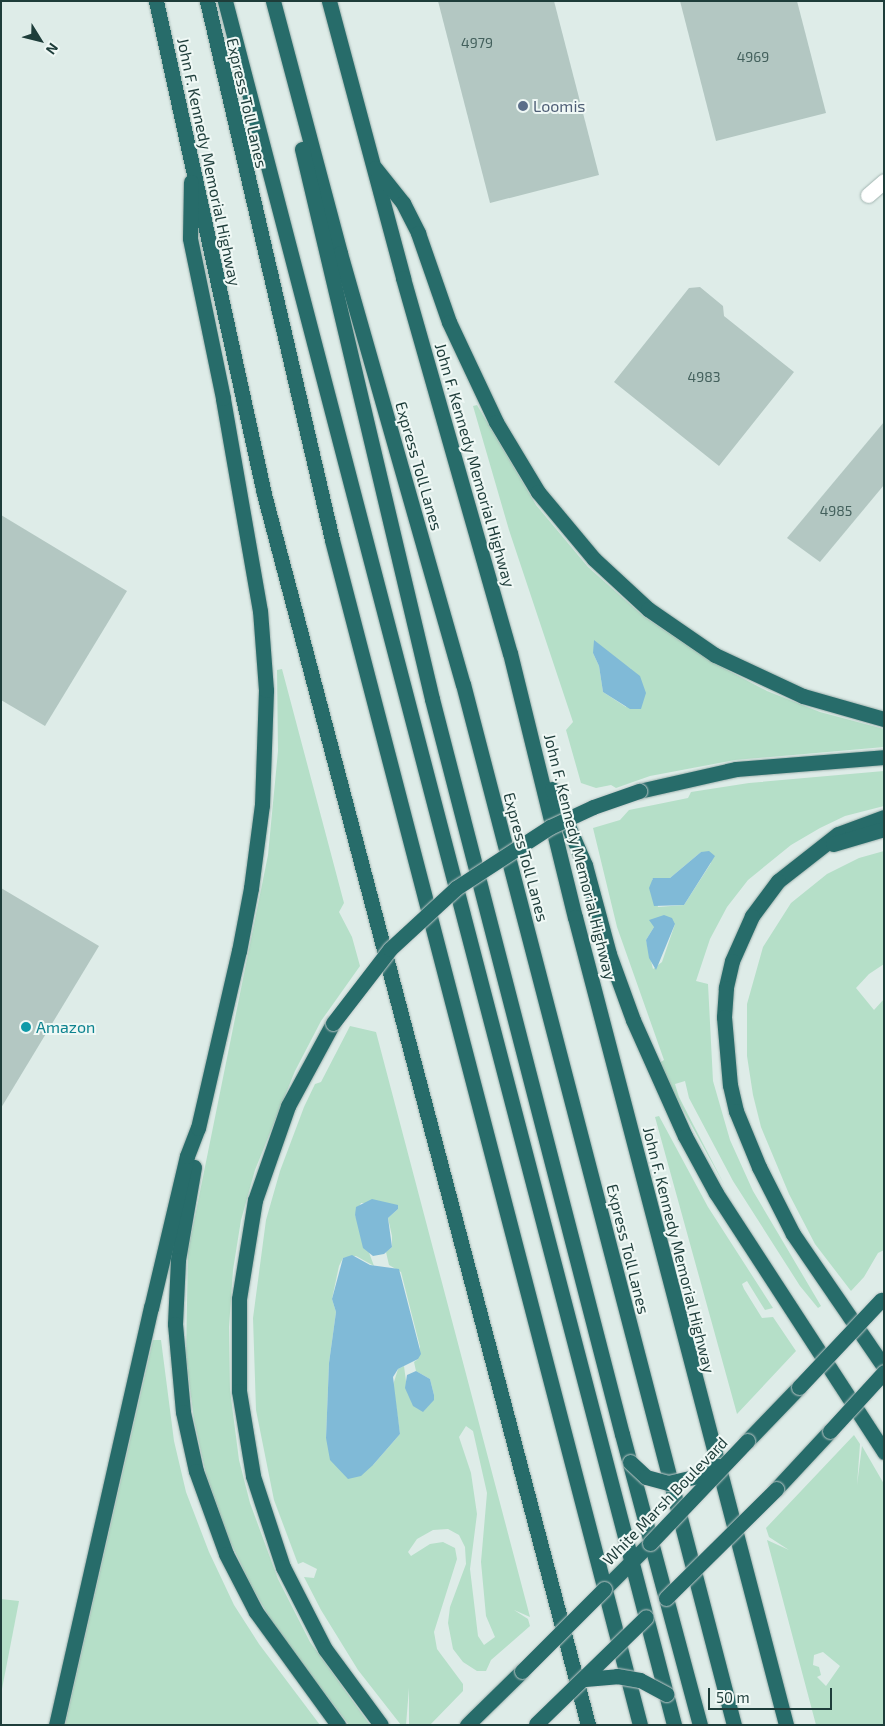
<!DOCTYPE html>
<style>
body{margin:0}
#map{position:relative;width:885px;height:1726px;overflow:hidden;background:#deece8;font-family:"Exo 2",sans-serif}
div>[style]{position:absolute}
.green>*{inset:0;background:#b5dfc8}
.water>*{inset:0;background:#80bad7}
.building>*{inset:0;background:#b3c7c2}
.roads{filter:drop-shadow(0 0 1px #a1b4b0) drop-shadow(0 0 1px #a1b4b0)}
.minor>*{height:15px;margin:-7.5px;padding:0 7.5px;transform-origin:7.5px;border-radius:7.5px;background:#fff}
.highway>*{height:15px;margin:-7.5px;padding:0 7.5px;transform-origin:7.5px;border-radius:7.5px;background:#276c6a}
.bridges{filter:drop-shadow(0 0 1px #c0c9c8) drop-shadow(0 0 1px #c0c9c8)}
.highway-bridge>*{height:15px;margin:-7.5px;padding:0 7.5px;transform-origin:7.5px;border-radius:7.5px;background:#276c6a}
.dots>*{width:14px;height:14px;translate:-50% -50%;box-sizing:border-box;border:2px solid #eff8f5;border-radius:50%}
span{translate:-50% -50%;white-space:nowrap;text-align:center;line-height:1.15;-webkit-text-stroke:4px #eff8f5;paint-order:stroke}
.number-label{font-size:14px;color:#43605c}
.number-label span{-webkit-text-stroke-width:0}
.street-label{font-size:16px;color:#1e3d3a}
.service-label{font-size:16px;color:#4e5e75}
.left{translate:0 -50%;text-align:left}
.culture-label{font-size:16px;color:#0d838f}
.frame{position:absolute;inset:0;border:2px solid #1e3d3a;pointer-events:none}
.north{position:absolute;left:15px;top:15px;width:50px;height:50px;-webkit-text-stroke:4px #eff8f5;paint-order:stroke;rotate:126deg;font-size:14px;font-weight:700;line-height:20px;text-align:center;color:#1e3d3a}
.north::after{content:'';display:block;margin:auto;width:18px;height:22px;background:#1e3d3a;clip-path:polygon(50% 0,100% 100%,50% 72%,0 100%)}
.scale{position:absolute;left:708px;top:1688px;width:124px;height:22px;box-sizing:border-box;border:2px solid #1e3d3a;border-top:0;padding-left:6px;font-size:15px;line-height:18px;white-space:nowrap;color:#1e3d3a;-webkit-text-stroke:4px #eff8f5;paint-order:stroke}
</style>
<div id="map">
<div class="green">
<div style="clip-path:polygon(evenodd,477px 405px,536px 505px,588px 567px,643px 616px,710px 661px,767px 691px,820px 712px,884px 729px,884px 747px,735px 760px,650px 776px,616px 788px,611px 785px,596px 788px,581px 783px,566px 730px,573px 722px,509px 530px,473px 406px,477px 405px,593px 653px,613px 658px,631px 669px,626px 707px,603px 692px,599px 666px,593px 653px)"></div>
<div style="clip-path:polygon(282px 669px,344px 903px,339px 912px,352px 937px,360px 966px,321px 1021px,295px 1071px,255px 1170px,241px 1220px,233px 1270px,229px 1327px,230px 1390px,239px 1460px,250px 1503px,278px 1579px,310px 1642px,370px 1725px,349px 1725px,276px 1629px,251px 1585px,229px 1539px,206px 1474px,194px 1420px,186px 1357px,188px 1251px,268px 855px,278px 751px,277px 670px)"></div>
<div style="clip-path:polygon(evenodd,884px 771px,884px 806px,845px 816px,820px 828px,791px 845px,748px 880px,727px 907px,710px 939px,696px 981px,708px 984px,713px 1081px,730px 1140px,753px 1191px,821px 1306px,818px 1308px,800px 1286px,733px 1181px,689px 1098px,685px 1081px,675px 1084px,679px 1097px,725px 1186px,672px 1090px,659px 1063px,664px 1060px,617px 927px,593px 828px,620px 820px,629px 810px,688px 798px,691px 792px,749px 783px,884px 771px,701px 852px,711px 863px,684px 905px,658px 907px,652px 879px,670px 878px,701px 852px,884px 771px,675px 924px,662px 962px,653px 969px,646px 940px,654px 927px,675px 924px)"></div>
<div style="clip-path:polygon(884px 851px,884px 964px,869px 974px,856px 988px,874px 1010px,884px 999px,884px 1250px,878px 1253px,864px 1277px,851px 1291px,815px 1244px,789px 1194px,761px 1127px,753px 1095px,747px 1056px,747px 1004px,763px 947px,791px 903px,827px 874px,859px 858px)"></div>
<div style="clip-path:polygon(evenodd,350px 1026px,376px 1032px,530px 1617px,514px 1610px,528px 1619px,530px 1626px,491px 1660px,486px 1671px,477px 1671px,463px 1662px,453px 1649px,448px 1623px,450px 1607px,466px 1564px,465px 1547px,459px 1535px,448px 1529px,433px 1530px,417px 1539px,408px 1552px,411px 1556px,430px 1544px,443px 1542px,455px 1548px,457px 1559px,434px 1632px,437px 1649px,463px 1684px,463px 1691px,430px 1725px,409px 1725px,409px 1688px,406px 1725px,401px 1725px,358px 1670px,321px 1610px,304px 1577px,314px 1578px,317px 1569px,303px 1562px,298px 1564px,274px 1500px,256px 1410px,253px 1318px,266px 1220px,280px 1171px,304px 1107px,315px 1084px,321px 1082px,350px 1026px,361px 1203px,386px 1203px,398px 1209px,388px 1218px,392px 1236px,392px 1247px,386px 1252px,389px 1265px,401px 1272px,420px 1347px,418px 1359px,414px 1362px,416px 1371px,430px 1379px,434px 1395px,406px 1381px,404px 1366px,398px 1369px,393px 1385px,400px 1434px,373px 1465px,326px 1438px,329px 1363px,336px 1312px,332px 1299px,339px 1266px,343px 1258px,356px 1256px,374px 1266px,355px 1215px,361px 1203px,350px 1026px,466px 1426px,473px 1431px,487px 1493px,481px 1562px,486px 1616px,495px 1637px,484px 1645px,478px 1636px,470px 1569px,477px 1514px,471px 1473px,459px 1437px,466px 1426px)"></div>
<div style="clip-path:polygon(659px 1116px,708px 1207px,773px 1308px,765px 1310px,747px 1281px,742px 1284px,744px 1289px,762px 1318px,773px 1317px,796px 1351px,737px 1414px,655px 1117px)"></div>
<div style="clip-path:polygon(153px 1340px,161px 1340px,174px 1441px,186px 1492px,209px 1552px,234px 1605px,259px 1644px,320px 1725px,65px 1725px)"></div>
<div style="clip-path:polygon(evenodd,854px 1435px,860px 1444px,857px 1485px,862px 1446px,884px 1484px,884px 1725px,816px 1725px,767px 1540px,789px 1550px,769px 1537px,766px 1528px,854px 1435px,823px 1652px,840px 1666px,826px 1686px,817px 1677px,821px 1675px,819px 1667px,813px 1665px,814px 1655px,823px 1652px)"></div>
<div style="clip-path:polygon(1px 1599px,19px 1601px,1px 1694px)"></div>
</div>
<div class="water">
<div style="clip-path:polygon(594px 640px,640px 676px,646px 693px,641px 709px,630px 709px,603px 692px,599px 666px,593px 653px)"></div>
<div style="clip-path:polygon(709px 851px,715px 856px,684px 905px,654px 906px,649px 888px,653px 878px,670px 878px,701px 852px)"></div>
<div style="clip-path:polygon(664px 915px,672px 918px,675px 924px,656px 970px,649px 958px,646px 940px,654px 927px,649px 920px)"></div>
<div style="clip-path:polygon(372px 1199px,398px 1205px,398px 1209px,388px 1218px,392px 1247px,384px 1254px,373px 1256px,363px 1248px,355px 1215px,356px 1207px)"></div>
<div style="clip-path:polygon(352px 1255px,370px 1265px,399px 1269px,421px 1354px,418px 1359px,398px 1369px,393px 1377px,400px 1434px,373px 1465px,361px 1476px,348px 1479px,330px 1460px,326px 1438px,329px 1363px,336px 1312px,332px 1299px,343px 1258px)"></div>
<div style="clip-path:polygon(416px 1371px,430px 1379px,434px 1395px,434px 1400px,423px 1412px,413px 1406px,405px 1388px,407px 1375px)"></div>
</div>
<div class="building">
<div style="clip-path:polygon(438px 1px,554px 1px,599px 175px,490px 203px)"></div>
<div style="clip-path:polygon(680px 1px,797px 1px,826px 113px,716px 141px)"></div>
<div style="clip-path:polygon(700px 287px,723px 306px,724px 316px,794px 372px,719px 466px,614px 382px,689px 288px)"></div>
<div style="clip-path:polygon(884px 422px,884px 485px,820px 562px,787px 538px)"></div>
<div style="clip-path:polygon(1px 515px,127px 591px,45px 726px,1px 700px)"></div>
<div style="clip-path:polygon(1px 888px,99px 946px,1px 1108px)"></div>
</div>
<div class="roads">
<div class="minor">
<div style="left:868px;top:195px;width:21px;rotate:-41deg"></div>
</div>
<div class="highway">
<div style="left:156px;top:1px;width:505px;rotate:77.64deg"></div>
<div style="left:264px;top:494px;width:1273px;rotate:75.25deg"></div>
<div style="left:207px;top:1px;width:553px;rotate:76.94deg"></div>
<div style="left:332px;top:540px;width:1224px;rotate:75.43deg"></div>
<div style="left:225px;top:1px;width:1782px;rotate:75.4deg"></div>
<div style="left:273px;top:1px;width:261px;rotate:75.1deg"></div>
<div style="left:340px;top:253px;width:448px;rotate:74.1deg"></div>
<div style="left:463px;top:684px;width:1076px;rotate:75.41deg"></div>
<div style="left:329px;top:1px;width:287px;rotate:75deg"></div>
<div style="left:403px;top:278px;width:390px;rotate:74.1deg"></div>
<div style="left:510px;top:653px;width:272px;rotate:76.2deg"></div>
<div style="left:575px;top:917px;width:835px;rotate:75.36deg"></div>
<div style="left:302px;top:149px;width:565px;rotate:76.7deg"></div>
<div style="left:432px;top:699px;width:759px;rotate:75.51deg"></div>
<div style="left:622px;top:1434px;width:301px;rotate:75deg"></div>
<div style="left:375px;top:168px;width:45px;rotate:51.3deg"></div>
<div style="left:403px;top:203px;width:34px;rotate:63deg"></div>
<div style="left:418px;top:233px;width:94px;rotate:70.8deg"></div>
<div style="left:449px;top:322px;width:110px;rotate:64.8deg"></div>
<div style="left:496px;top:422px;width:82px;rotate:59deg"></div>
<div style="left:538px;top:492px;width:87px;rotate:50.1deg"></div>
<div style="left:594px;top:559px;width:74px;rotate:42.8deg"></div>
<div style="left:648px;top:609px;width:81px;rotate:34.5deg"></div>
<div style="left:715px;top:655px;width:97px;rotate:25deg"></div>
<div style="left:803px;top:696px;width:84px;rotate:15.9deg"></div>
<div style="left:552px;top:789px;width:83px;rotate:66.5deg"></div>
<div style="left:585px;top:865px;width:92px;rotate:74.9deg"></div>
<div style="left:609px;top:954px;width:70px;rotate:70deg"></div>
<div style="left:633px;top:1020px;width:127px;rotate:65.9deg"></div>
<div style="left:685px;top:1136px;width:65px;rotate:61.5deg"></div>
<div style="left:716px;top:1193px;width:309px;rotate:57deg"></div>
<div style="left:639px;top:791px;width:99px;rotate:-12.8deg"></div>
<div style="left:736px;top:769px;width:148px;rotate:-4.6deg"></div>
<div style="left:884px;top:817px;width:49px;rotate:159.7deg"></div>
<div style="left:838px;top:834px;width:76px;rotate:141.9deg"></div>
<div style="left:778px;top:881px;width:44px;rotate:126.6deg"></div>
<div style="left:752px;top:916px;width:49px;rotate:114deg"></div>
<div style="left:732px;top:961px;width:28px;rotate:103deg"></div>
<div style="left:726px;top:988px;width:29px;rotate:94deg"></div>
<div style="left:724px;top:1017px;width:68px;rotate:85deg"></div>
<div style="left:730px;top:1085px;width:27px;rotate:77deg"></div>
<div style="left:736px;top:1111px;width:61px;rotate:67.7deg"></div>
<div style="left:759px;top:1167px;width:75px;rotate:63.1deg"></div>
<div style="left:793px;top:1234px;width:161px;rotate:55.6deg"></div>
<div style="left:833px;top:844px;width:53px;rotate:-16.4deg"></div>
<div style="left:333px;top:1023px;width:94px;rotate:118.5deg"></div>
<div style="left:288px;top:1106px;width:100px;rotate:109.3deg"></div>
<div style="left:255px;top:1200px;width:100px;rotate:99.2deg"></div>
<div style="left:239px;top:1299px;width:92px;rotate:90deg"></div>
<div style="left:239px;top:1391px;width:86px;rotate:80.6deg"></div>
<div style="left:253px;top:1476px;width:96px;rotate:71.8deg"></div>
<div style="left:283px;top:1567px;width:92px;rotate:62.9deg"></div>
<div style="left:325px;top:1649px;width:94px;rotate:53.6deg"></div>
<div style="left:194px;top:1167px;width:94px;rotate:99.8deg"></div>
<div style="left:178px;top:1260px;width:64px;rotate:92.7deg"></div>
<div style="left:175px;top:1324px;width:88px;rotate:84.8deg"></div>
<div style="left:183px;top:1412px;width:60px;rotate:77.6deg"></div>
<div style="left:196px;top:1471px;width:88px;rotate:70.1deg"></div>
<div style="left:226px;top:1554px;width:65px;rotate:62.7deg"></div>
<div style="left:256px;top:1612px;width:140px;rotate:54deg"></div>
<div style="left:747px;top:1441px;width:75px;rotate:-46.1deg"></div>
<div style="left:776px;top:1489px;width:79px;rotate:-47deg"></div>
<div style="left:604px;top:1589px;width:65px;rotate:-45deg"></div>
<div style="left:56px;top:1725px;width:428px;rotate:-77.2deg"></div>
<div style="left:151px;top:1308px;width:156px;rotate:-76.7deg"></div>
<div style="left:187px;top:1156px;width:30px;rotate:-69deg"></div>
<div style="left:198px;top:1128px;width:182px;rotate:-77deg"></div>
<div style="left:239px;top:951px;width:64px;rotate:-79.2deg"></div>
<div style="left:251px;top:888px;width:84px;rotate:-82.5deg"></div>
<div style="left:262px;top:805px;width:115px;rotate:-88deg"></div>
<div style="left:266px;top:690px;width:79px;rotate:-94.3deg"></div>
<div style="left:260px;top:611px;width:216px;rotate:-99.9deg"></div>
<div style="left:223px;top:398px;width:163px;rotate:-101.7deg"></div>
<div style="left:190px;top:238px;width:56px;rotate:-89deg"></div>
<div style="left:467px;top:1725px;width:77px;rotate:-44.5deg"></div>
</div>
</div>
<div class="bridges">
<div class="highway-bridge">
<div style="left:333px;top:1023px;width:93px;rotate:-52.4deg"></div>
<div style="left:390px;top:949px;width:90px;rotate:-42.7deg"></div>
<div style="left:456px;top:888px;width:112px;rotate:-33deg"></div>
<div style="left:550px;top:827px;width:47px;rotate:-24.9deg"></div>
<div style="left:593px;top:807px;width:49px;rotate:-19.2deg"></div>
<div style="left:799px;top:1387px;width:120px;rotate:-46.7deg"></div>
<div style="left:830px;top:1431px;width:80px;rotate:-47.5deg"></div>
<div style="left:630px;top:1462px;width:22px;rotate:43deg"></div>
<div style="left:646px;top:1477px;width:23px;rotate:15deg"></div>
<div style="left:668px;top:1483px;width:32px;rotate:-13deg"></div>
<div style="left:699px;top:1476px;width:21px;rotate:-29deg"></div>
<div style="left:650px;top:1543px;width:141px;rotate:-46.4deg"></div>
<div style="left:666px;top:1598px;width:155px;rotate:-44.7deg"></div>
<div style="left:522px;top:1671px;width:116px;rotate:-45deg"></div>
<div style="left:585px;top:1679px;width:32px;rotate:-5deg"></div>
<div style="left:617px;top:1676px;width:23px;rotate:10deg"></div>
<div style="left:640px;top:1680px;width:30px;rotate:28deg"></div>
<div style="left:536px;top:1724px;width:153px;rotate:-44.2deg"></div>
</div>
</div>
<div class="dots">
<div style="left:523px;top:106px;background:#5c6f8a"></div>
<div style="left:26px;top:1027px;background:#0f9aa8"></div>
</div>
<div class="number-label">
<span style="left:477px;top:43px">4979</span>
<span style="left:753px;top:57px">4969</span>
<span style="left:704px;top:377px">4983</span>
<span style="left:836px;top:511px">4985</span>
</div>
<div class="street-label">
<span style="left:247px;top:103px;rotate:77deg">Express Toll Lanes</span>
<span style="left:209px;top:162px;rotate:78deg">John F. Kennedy Memorial Highway</span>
<span style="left:475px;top:465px;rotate:74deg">John F. Kennedy Memorial Highway</span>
<span style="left:419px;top:466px;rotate:74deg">Express Toll Lanes</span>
<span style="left:526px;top:857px;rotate:75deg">Express Toll Lanes</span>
<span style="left:580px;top:857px;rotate:76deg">John F. Kennedy Memorial Highway</span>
<span style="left:628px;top:1249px;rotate:76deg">Express Toll Lanes</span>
<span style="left:679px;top:1250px;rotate:76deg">John F. Kennedy Memorial Highway</span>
<span style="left:665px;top:1501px;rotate:-46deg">White Marsh Boulevard</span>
</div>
<div class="service-label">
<span class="left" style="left:533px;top:106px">Loomis</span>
</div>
<div class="culture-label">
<span class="left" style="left:36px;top:1027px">Amazon</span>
</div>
<div class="frame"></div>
<div class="north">N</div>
<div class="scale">50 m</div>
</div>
